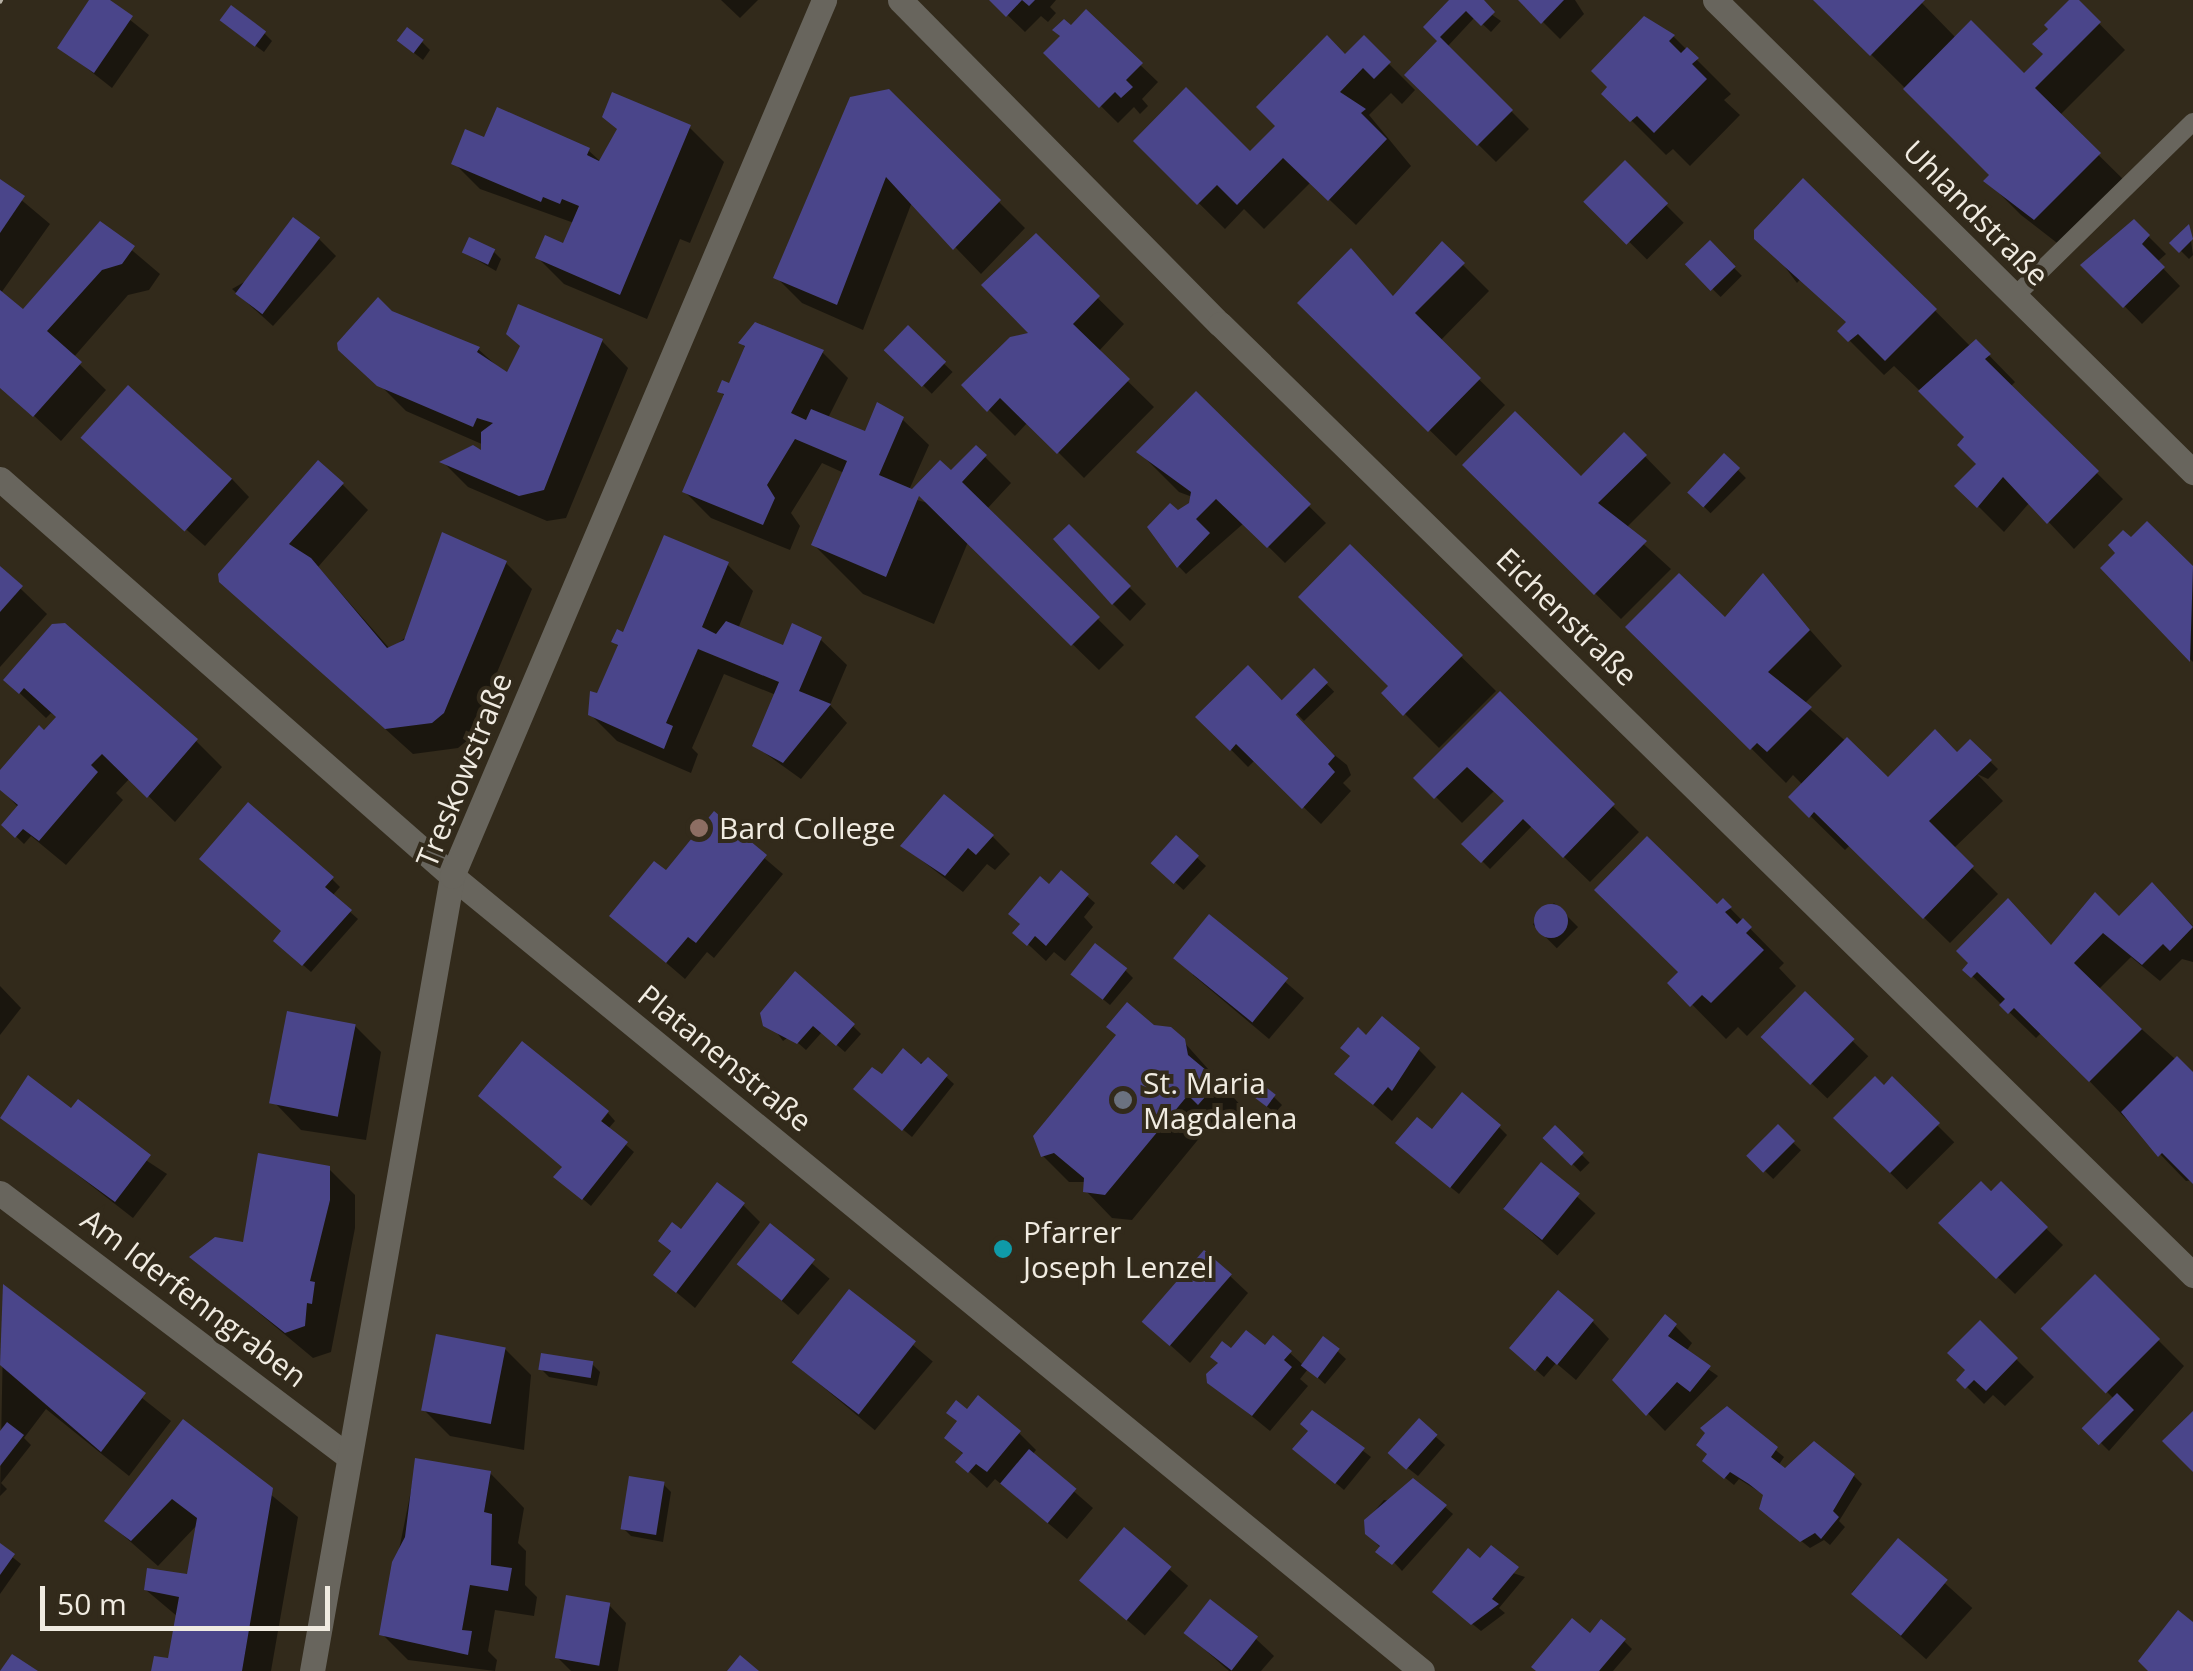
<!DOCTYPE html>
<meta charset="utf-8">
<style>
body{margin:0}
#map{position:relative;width:2193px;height:1671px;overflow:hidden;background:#322a1b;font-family:"Open Sans",sans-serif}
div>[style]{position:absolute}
.shadow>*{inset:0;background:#0007;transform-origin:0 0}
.building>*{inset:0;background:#4a458a;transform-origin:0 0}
.round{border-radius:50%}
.lane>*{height:18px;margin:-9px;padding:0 9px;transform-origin:9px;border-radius:9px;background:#68655d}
.street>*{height:25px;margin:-12.5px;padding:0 12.5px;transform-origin:12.5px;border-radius:12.5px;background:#68655d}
.tram>*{height:2.5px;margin:-1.25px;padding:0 1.25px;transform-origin:1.25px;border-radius:1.25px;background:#b6b0a4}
.dots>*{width:28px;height:28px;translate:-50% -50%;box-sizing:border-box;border:5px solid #322a1b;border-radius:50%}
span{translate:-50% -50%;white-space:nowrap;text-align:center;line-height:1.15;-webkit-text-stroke:8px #322a1b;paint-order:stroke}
.street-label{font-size:30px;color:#f0ebe1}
.poi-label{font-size:30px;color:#f0ebe1}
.left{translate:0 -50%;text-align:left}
.scale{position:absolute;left:40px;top:1586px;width:290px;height:45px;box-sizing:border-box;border:5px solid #f0ebe1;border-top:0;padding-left:12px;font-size:30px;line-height:35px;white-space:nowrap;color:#f0ebe1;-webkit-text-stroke:8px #322a1b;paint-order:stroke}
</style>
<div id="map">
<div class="shadow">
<div style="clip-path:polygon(93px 0,105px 0,149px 35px,112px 88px,60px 47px)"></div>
<div style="clip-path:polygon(721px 0,758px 0,740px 18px)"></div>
<div style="clip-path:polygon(992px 0,1056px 0,1050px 7px,1056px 13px,1048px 22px,1041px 16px,1025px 32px)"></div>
<div style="clip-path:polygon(1453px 0,1471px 0,1501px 21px,1491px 32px,1475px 17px,1447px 47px,1529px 129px,1496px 162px,1408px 75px,1441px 41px,1427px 27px)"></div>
<div style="clip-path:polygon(1521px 0,1575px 0,1584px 14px,1560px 39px)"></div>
<div style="clip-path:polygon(1816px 0,1919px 0,1956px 38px,2024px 77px,2046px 54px,2076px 0,2125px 50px,2059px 116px,2133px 189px,2070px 253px,2021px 215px,1987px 181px,1993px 175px)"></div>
<div style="clip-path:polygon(1086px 13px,1158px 82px,1142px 99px,1148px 106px,1140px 114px,1134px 107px,1118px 123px,1047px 53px)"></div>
<div style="clip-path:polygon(1645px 19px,1674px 37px,1731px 94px,1724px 100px,1740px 115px,1690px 166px,1673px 149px,1666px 155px,1605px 94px)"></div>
<div style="clip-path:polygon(222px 20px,264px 33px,272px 41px,264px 52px)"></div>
<div style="clip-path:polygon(1364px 39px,1415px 90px,1402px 104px,1391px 93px,1369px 115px,1411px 166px,1356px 225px,1311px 182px,1264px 229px,1244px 209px,1225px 229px,1136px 141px,1250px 154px)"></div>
<div style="clip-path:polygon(422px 42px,430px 50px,423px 60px,408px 48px)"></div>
<div style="clip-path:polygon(888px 91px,1025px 228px,981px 274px,912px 202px,863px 330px,802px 303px,776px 277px)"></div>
<div style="clip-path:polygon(613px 96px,690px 128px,724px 162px,690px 243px,680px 239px,647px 319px,564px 284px,538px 258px,565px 246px,574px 223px,480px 189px,454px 163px,495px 145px,588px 150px,601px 162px,619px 131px)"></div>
<div style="left:1625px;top:164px;width:83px;height:52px;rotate:45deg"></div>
<div style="clip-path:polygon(0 182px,50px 224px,1px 293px,23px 312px,101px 224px,160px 274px,149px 290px,128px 295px,73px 358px,106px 390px,61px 441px,0 384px)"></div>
<div style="clip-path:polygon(2134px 222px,2166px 254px,2157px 262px,2180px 286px,2142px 324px,2084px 265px)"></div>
<div style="clip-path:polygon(2189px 227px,2193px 255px,2189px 259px,2173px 243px)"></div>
<div style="clip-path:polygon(1757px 230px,1871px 246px,1971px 347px,1976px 342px,2015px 382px,2010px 387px,2123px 499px,2074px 549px,2030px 502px,2004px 532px,1958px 486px,1979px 464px,1968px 437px,1894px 366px,1884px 375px,1840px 331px,1849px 322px,1803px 276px,1797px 283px)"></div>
<div style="clip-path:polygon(1036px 237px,1124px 324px,1098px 352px,1154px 407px,1084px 478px,1028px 422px,1015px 436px,964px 385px,1033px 334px)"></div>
<div style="clip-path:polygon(319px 239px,336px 256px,273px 326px,232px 289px)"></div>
<div style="clip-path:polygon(1442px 244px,1489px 291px,1440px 341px,1505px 405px,1456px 456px,1300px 303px,1351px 252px,1395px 298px)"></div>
<div style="left:1710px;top:244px;width:45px;height:30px;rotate:45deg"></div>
<div style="clip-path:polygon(493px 251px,501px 259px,496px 271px,465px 253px)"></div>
<div style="left:908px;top:329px;width:62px;height:30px;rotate:44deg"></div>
<div style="clip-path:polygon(602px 341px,628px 368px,566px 518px,547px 521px,468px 487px,443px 462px,484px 454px,484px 445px,406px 411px,379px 384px,478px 349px,508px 376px)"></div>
<div style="clip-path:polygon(741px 343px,822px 352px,848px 378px,828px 418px,866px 434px,902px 419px,929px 445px,906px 497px,928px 503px,976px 448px,1011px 483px,987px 509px,1124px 645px,1099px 670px,968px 542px,934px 624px,863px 594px,814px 545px,844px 473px,822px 463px,791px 513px,800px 526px,790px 550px,711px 518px,685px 492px,725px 397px,720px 391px,730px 386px,746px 348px)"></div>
<div style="clip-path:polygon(1196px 395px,1326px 523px,1285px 563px,1244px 523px,1186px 574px,1166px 553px,1179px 513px,1195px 498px,1179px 492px,1139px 452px)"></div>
<div style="clip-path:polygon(1624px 435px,1671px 483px,1626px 528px,1671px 569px,1621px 619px,1465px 465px,1581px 479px)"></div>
<div style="clip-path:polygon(102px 455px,232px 479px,249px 497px,205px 546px)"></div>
<div style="left:1724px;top:456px;width:31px;height:50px;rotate:45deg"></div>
<div style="clip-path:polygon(342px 484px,368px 510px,318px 567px,390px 649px,506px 563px,532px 589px,469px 739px,458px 748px,413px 754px,221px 581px)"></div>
<div style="clip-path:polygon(2147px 524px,2193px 570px,2193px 662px,2150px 620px,2131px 541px)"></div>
<div style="clip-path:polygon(1069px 527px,1146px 604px,1130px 621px,1113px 604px)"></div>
<div style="clip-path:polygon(1351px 548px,1496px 691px,1439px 748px,1384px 693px,1391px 686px)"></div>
<div style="clip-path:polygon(727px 564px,753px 591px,738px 629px,784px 648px,820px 639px,847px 665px,830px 705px,847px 723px,801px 779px,755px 746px,776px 695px,724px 674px,692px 748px,698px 754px,691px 773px,617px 741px,590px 714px,619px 647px,614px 642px)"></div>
<div style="clip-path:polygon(0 569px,47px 614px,0 667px)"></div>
<div style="clip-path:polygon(1763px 577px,1842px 666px,1804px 704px,1889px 780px,1957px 755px,1970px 742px,1998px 769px,1988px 779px,1977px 774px,2003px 801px,1953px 849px,1998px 894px,1950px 943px,1850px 845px,1845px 850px,1791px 797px,1803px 785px,1793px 775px,1786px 783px,1629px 627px,1725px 621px)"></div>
<div style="left:1314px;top:671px;width:29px;height:42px;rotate:46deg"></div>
<div style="clip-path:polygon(6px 680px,196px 741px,222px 767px,175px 822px,130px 778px,116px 793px,123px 800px,66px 865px,31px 836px,24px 844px,4px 825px,19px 808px,0 788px,0 774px,58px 718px,51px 713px,46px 718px)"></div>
<div style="clip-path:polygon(1500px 694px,1639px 832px,1590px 882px,1532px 826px,1490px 869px,1465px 844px,1506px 802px,1494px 791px,1462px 823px,1417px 778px)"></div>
<div style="clip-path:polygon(1199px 717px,1297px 725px,1347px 765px,1351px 775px,1343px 783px,1351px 791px,1321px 824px,1255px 760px,1248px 767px)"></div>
<div style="clip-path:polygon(714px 815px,783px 874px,714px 958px,707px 952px,685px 979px,612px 916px,666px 873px)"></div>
<div style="clip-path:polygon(992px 836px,1010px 854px,995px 870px,987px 864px,963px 892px,903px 846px)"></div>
<div style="left:1176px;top:838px;width:41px;height:33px;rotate:43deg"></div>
<div style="clip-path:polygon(332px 879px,340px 887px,332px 896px,358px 919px,311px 972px,284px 948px,284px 932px)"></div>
<div style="clip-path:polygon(2152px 886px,2193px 926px,2193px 962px,2182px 959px,2160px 981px,2131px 957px,2098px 990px,2193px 1075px,2193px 1180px,2186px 1181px,2042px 1032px,2036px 1038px,1966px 970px,2053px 948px,2120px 919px)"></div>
<div style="clip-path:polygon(1058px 895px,1087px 896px,1095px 903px,1084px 917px,1093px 927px,1065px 961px,1054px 952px,1046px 961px,1016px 933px)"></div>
<div style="clip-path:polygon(1723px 901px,1784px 963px,1779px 968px,1796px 986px,1747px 1036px,1738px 1027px,1726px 1039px,1671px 983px)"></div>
<div style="left:1554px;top:903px;width:34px;height:30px;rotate:45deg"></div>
<div style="clip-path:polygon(1210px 917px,1304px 998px,1269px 1039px,1193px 975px)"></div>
<div style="clip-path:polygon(1125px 970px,1133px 978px,1110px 1005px,1081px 981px)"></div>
<div style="clip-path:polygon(0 986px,21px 1008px,0 1035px)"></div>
<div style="left:1805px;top:995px;width:88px;height:59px;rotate:44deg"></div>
<div style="clip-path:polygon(763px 1013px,853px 1026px,861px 1034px,845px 1052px,822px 1032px,806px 1050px,790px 1036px,783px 1041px)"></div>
<div style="clip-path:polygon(355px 1026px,381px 1052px,366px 1140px,301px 1130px,275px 1103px)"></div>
<div style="clip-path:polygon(1152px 1028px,1183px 1041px,1243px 1108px,1226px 1129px,1215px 1119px,1132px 1220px,1112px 1218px,1086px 1191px,1087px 1182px,1069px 1182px,1043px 1156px)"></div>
<div style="clip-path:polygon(1367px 1038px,1419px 1050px,1436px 1067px,1392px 1121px,1338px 1074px)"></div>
<div style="clip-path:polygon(928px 1060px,954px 1084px,912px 1137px,864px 1097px,882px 1077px)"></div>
<div style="left:1892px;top:1080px;width:88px;height:67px;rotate:45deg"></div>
<div style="clip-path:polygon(1253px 1095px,1274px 1097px,1282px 1105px,1275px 1113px)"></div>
<div style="clip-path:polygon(71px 1111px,167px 1174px,133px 1218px,2px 1116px)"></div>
<div style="clip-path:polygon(608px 1113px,615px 1121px,608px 1129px,634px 1152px,591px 1206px,557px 1177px)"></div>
<div style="clip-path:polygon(1499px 1127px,1507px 1135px,1459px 1194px,1406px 1151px,1432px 1133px)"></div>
<div style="left:1555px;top:1128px;width:49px;height:13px;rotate:45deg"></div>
<div style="left:1778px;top:1128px;width:32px;height:40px;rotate:44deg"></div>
<div style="left:1542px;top:1165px;width:72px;height:57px;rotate:42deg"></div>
<div style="clip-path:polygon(329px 1169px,355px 1195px,355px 1228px,331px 1352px,313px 1358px,192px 1257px,245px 1245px)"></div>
<div style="clip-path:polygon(2001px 1184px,2063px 1245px,2015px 1294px,1942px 1223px)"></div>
<div style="clip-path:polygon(743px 1205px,760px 1222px,695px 1308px,656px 1275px,681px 1233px)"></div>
<div style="left:770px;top:1227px;width:79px;height:48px;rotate:41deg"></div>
<div style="clip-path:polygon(1230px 1276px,1248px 1293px,1190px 1363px,1147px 1324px)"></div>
<div style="clip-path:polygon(2095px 1277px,2184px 1366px,2109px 1451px,2085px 1427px,2114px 1399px,2044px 1328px)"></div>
<div style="clip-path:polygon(4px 1288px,171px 1421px,129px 1476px,46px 1409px,24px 1438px,31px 1445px,1px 1483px,7px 1489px,0 1496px)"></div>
<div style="left:850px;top:1292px;width:108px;height:90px;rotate:40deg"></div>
<div style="clip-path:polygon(1592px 1321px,1609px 1339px,1576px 1380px,1556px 1363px,1544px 1377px,1520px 1356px)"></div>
<div style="clip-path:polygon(1980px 1323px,2034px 1377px,2005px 1406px,1993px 1395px,1984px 1404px,1960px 1380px,1969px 1370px)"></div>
<div style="clip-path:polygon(1675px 1326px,1692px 1343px,1685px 1353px,1718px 1376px,1665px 1431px,1615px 1380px)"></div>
<div style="clip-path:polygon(1324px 1339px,1346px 1359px,1325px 1384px,1308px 1369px,1300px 1379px,1308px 1386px,1270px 1431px,1210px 1382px,1231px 1352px,1265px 1348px,1290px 1353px,1302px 1364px)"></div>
<div style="clip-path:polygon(505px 1349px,531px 1375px,524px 1450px,450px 1436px,424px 1410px)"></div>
<div style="clip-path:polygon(592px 1364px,600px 1372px,597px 1386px,549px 1377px,541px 1369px)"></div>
<div style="clip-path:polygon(1727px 1409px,1784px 1457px,1778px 1466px,1785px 1472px,1854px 1476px,1862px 1484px,1839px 1521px,1845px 1527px,1830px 1545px,1824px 1540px,1810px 1548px,1770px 1516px,1766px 1496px,1739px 1479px,1734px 1485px,1713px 1468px)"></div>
<div style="clip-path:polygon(968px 1412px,1019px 1433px,1036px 1450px,1032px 1455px,1093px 1508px,1067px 1539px,995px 1479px,987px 1488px,959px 1462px,964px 1455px,947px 1438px)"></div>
<div style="clip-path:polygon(1313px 1412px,1371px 1457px,1344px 1490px,1304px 1456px)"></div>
<div style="clip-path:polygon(183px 1422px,298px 1517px,271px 1671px,153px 1671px,170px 1661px,178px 1617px,146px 1590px,189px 1577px,199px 1523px,158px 1566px,107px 1521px)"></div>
<div style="clip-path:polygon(1419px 1422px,1445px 1445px,1418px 1476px,1400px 1462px)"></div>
<div style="clip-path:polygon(417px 1461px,490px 1473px,524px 1508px,518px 1543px,526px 1551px,525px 1585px,537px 1597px,534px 1616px,495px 1610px,488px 1651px,497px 1660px,495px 1671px,408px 1660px,382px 1634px)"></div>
<div style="clip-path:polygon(663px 1484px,671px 1492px,663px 1542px,631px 1536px,623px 1528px)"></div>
<div style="clip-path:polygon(1384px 1500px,1445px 1507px,1453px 1514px,1402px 1571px,1367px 1533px,1366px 1521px)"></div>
<div style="left:1124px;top:1530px;width:85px;height:66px;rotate:41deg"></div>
<div style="left:1898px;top:1541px;width:100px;height:69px;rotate:42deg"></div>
<div style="clip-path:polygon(0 1547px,21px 1564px,0 1594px)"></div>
<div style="clip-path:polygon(1480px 1562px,1525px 1577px,1499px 1608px,1505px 1613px,1481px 1631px,1443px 1600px)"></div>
<div style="clip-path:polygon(609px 1605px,626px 1623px,618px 1671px,571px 1671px,557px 1657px)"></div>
<div style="clip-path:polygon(1186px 1633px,1256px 1639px,1274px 1656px,1261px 1671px,1229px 1671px)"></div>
<div style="clip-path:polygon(1590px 1636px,1624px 1641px,1632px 1649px,1613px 1671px,1539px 1671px)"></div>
</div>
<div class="building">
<div style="clip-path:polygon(89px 0,110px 0,133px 16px,94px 73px,57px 48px)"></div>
<div style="clip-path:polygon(989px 0,1035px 0,1029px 6px,1022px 0,1006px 17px)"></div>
<div style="clip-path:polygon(1449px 0,1484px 0,1495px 12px,1481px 26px,1466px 11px,1440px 37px,1513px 110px,1477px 146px,1404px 75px,1437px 41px,1423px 27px)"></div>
<div style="clip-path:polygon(1518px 0,1564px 0,1541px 24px)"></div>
<div style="clip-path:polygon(1813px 0,1925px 0,1870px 56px)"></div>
<div style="clip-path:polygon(2069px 0,2079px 0,2101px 22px,2035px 88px,2101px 153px,2034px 220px,1983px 181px,1989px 175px,1903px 89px,1971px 20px,2024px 73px,2043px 54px,2032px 44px,2048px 29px,2044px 25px)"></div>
<div style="left:231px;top:5px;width:44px;height:19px;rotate:37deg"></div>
<div style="clip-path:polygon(1086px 9px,1143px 63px,1126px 80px,1133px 87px,1121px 98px,1115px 92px,1099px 108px,1043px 53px,1060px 36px,1052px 30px,1064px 19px,1071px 25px)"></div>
<div style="clip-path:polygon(1644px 16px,1675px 35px,1669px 41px,1681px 53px,1687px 47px,1699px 58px,1692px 64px,1707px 79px,1654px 133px,1637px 116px,1630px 122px,1601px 94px,1607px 87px,1591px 71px)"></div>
<div style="left:407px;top:27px;width:21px;height:17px;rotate:37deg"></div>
<div style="clip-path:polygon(1327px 35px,1345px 54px,1364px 35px,1391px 62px,1374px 79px,1363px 68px,1340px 92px,1366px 109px,1361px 113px,1387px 139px,1328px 201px,1283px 158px,1237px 205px,1217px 185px,1197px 205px,1133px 141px,1186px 87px,1250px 151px,1275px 126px,1256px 107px)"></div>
<div style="clip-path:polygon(889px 89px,1001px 200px,953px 250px,886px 177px,837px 305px,773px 278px,850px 97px)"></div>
<div style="clip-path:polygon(612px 92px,691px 125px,620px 295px,535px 258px,545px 235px,563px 243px,579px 206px,562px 199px,560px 204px,543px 197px,541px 202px,451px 164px,465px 129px,484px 137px,497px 107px,590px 148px,587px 155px,599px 161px,617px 129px,602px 117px)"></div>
<div style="left:1625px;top:160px;width:61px;height:59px;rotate:45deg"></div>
<div style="clip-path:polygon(1803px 178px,1937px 309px,1885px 361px,1858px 334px,1848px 342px,1837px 331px,1846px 322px,1754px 239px,1754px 230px)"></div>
<div style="clip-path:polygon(0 179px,25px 196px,0 233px)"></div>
<div style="left:293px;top:217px;width:34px;height:96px;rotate:37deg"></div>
<div style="clip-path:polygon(2134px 219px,2150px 235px,2142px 244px,2165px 267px,2123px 308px,2080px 265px)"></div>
<div style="clip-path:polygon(100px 221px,135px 246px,122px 264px,102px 270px,47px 331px,82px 362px,33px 417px,0 388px,0 290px,23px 309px)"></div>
<div style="clip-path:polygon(2189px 224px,2193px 239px,2179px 253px,2169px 243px)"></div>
<div style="clip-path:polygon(1036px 233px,1100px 296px,1073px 324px,1130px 379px,1057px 454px,1000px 398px,987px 412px,961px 385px,1010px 337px,1028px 333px,981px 285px)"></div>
<div style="left:469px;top:237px;width:29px;height:17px;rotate:25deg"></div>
<div style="left:1710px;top:240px;width:37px;height:35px;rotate:46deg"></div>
<div style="clip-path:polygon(1442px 241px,1465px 263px,1415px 313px,1481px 378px,1428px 432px,1297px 303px,1351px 248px,1393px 296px)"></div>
<div style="clip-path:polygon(378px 297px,392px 311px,480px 347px,477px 352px,507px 372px,520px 346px,506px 334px,518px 304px,603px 339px,544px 490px,519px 496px,439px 462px,473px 445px,481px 450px,481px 432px,493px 423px,477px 418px,473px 427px,377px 386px,338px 350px,337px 343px)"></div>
<div style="clip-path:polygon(755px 322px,824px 350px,791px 413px,806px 420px,811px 409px,865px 431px,877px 402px,904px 417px,879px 475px,912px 489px,940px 460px,951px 470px,976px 445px,987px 455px,962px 482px,1100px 617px,1071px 646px,919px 496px,886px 577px,811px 545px,847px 461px,795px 439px,767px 485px,775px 498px,763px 525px,682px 492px,724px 394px,717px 392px,722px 380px,729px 383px,745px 346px,738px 343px)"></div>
<div style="left:908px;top:325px;width:53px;height:35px;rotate:44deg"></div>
<div style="clip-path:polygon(1976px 339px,1991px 354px,1985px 359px,2099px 471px,2047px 524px,2003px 477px,1977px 508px,1954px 486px,1976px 464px,1957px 445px,1964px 437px,1918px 391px)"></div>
<div style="left:128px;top:385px;width:140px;height:71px;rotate:42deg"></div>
<div style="clip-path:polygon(1196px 391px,1311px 504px,1267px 548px,1216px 499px,1196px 519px,1210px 533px,1177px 568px,1147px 527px,1170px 503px,1178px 510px,1189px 503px,1191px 492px,1136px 452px)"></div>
<div style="clip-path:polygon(1515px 411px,1581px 476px,1624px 432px,1647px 455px,1598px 503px,1647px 541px,1594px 595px,1462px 465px)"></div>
<div style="left:1724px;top:453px;width:22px;height:54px;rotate:43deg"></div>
<div style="clip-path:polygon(318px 460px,344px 483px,289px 544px,311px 558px,387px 648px,404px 640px,442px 532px,507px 561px,444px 713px,432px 723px,385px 729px,219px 582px,218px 574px)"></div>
<div style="clip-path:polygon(2147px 521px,2193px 566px,2190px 662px,2100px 568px,2115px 553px,2108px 545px,2123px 530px,2131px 537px)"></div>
<div style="clip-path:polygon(1069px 524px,1131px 586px,1112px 605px,1053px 539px)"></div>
<div style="clip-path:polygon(664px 535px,729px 562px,702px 627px,716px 634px,726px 621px,783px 645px,792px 623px,822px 637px,799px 691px,831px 704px,783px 763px,752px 746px,779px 682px,698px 649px,666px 723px,673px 726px,664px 749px,588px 715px,590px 691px,597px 693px,618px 645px,611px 642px,617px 629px,623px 632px)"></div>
<div style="clip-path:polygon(1350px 544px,1463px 655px,1403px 716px,1381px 693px,1388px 686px,1298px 597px)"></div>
<div style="clip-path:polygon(0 566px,23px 586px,0 612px)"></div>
<div style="clip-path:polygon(1679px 573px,1725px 617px,1763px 573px,1810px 630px,1768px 672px,1812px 707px,1767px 752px,1757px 743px,1750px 750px,1625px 627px)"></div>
<div style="clip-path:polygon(65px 623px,198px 739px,147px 798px,102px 754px,91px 765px,98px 772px,39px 841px,23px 829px,15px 838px,1px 825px,18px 805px,0 790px,0 770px,39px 725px,44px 730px,56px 717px,24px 688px,19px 694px,3px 680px,52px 624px)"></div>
<div style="clip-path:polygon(1248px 665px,1335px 756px,1328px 764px,1335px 772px,1302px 809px,1236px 744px,1230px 751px,1195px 717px)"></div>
<div style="left:1314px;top:668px;width:20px;height:47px;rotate:45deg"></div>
<div style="clip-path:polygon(1500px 691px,1615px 804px,1563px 858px,1523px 819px,1481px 863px,1461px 844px,1504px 801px,1467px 767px,1434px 799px,1413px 778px)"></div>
<div style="clip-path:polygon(1935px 729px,1957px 752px,1970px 739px,1992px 760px,1929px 821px,1974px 866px,1923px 919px,1814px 812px,1809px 818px,1788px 797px,1847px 737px,1888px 777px)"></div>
<div style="clip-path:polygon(944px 794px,994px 835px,976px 855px,968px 848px,945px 876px,900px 846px)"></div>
<div style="clip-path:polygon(248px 802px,334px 877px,325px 887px,352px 910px,302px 966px,273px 941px,281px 931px,199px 859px)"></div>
<div style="clip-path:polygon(714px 811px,767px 855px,696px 943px,688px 937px,666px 963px,609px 916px,654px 861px,666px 870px)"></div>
<div style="left:1176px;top:835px;width:31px;height:38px;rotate:42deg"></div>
<div style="clip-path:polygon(1647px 836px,1717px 904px,1723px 898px,1732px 907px,1725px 912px,1737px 924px,1743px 918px,1752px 927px,1746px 933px,1764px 950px,1711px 1003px,1702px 995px,1690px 1007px,1667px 983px,1678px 972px,1594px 890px)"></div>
<div style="clip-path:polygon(1061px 870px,1089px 894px,1046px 946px,1035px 936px,1027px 946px,1012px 933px,1020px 924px,1008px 914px,1040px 876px,1049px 884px)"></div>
<div style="clip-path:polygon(2152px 882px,2193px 927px,2170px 951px,2163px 944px,2142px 965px,2103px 933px,2074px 963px,2142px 1029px,2089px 1082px,2014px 1008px,2008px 1014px,1999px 1005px,2005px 999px,1977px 972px,1971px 978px,1962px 970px,1968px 963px,1956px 951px,2008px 898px,2051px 945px,2095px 892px,2119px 916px)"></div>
<div class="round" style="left:1534px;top:904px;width:34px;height:34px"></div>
<div style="left:1209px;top:914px;width:102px;height:57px;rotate:39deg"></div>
<div style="left:1095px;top:943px;width:41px;height:40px;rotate:38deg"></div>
<div style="clip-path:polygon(795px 971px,855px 1024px,836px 1046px,813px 1026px,797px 1044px,763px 1026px,760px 1013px)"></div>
<div style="left:1805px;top:991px;width:69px;height:64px;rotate:44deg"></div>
<div style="clip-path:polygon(1127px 1002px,1154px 1025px,1171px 1027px,1185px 1039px,1188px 1055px,1219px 1081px,1198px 1105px,1188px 1095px,1105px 1195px,1083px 1192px,1084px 1178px,1054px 1153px,1041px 1157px,1033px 1136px,1116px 1035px,1106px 1027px)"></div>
<div style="left:287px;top:1011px;width:70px;height:94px;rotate:11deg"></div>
<div style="clip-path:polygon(1382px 1016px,1420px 1048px,1392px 1091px,1388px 1087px,1373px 1105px,1334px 1074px,1350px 1056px,1340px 1048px,1358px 1027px,1366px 1035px)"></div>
<div style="clip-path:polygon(522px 1041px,609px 1111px,601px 1121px,628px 1142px,582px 1200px,553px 1177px,562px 1167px,478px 1096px)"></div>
<div style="clip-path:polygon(903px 1048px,921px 1064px,928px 1057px,948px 1075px,902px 1131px,853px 1089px,872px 1067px,882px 1074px)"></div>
<div style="clip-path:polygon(2177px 1056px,2193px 1072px,2193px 1184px,2162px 1153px,2158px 1157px,2121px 1112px)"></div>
<div style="clip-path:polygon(28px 1075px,71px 1108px,78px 1099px,151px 1155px,115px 1202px,0 1118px)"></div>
<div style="left:1251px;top:1076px;width:31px;height:15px;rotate:37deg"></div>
<div style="clip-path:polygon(1875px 1076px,1884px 1085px,1892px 1076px,1940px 1123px,1890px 1173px,1833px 1118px)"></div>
<div style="clip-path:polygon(1462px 1092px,1501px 1125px,1450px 1188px,1395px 1143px,1417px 1117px,1432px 1129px)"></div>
<div style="left:1778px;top:1124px;width:24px;height:45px;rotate:45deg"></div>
<div style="left:1555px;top:1125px;width:40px;height:18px;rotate:44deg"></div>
<div style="clip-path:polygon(258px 1153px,330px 1166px,330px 1200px,310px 1281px,315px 1282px,312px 1304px,307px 1303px,305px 1326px,285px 1333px,189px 1257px,215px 1237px,243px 1242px)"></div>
<div style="left:1541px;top:1162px;width:50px;height:60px;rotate:39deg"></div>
<div style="clip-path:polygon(1981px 1181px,1991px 1191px,2001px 1181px,2048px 1227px,1996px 1279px,1938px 1223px)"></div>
<div style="clip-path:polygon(717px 1182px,745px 1203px,676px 1293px,653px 1275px,671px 1251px,658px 1241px,672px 1222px,681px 1229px)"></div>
<div style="left:770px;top:1223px;width:58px;height:53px;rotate:39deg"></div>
<div style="left:1204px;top:1250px;width:37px;height:95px;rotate:41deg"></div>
<div style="left:2095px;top:1274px;width:92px;height:77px;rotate:45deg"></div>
<div style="clip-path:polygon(3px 1284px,146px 1393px,101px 1452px,0 1365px)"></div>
<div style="left:849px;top:1289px;width:85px;height:93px;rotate:38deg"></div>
<div style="clip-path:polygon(1558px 1290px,1594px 1320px,1557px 1365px,1547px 1356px,1535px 1371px,1509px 1348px)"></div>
<div style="clip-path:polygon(1665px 1314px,1677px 1324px,1668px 1336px,1711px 1366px,1690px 1392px,1677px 1382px,1646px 1416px,1612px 1380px)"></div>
<div style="clip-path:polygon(1980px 1320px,2018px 1358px,1986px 1391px,1974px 1380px,1965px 1389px,1956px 1380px,1965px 1370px,1947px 1353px)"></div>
<div style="clip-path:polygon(1246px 1330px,1265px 1345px,1273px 1335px,1292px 1351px,1284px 1360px,1292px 1367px,1252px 1416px,1207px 1383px,1206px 1374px,1218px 1363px,1210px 1357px,1222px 1341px,1231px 1348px)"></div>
<div style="left:436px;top:1334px;width:71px;height:78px;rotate:11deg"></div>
<div style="left:1323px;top:1336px;width:21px;height:37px;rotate:37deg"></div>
<div style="left:541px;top:1353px;width:53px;height:17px;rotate:9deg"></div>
<div style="left:2117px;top:1393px;width:24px;height:50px;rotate:45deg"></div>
<div style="clip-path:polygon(978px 1395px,1021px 1431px,987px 1472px,976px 1464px,968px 1473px,955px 1462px,963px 1453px,944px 1438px,957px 1421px,946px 1413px,956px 1400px,967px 1409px)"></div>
<div style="clip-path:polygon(1727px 1406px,1778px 1447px,1771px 1457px,1785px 1468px,1814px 1441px,1855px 1474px,1833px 1511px,1839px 1517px,1821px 1539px,1815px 1533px,1800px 1542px,1759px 1509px,1763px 1495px,1749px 1484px,1730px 1472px,1724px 1479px,1702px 1461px,1707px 1454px,1696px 1445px,1705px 1433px,1700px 1428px)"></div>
<div style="clip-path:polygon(1312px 1410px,1365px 1448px,1335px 1484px,1292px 1449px,1308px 1431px,1300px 1424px)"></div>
<div style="clip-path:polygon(2193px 1411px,2193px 1472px,2162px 1441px)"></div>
<div style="left:1419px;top:1418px;width:25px;height:47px;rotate:42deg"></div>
<div style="clip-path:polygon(183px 1419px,273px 1488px,242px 1671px,151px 1671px,154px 1656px,168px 1658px,179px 1597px,144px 1590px,147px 1568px,187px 1574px,197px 1518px,172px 1499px,131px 1541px,104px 1521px)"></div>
<div style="clip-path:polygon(7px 1422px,24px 1435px,0 1466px,0 1431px)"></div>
<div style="left:1029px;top:1449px;width:62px;height:45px;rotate:40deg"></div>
<div style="clip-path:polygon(415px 1458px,491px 1471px,484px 1512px,492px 1514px,491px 1565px,512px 1568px,508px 1591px,470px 1585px,462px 1630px,472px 1631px,468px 1655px,379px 1635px,392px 1562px,405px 1537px)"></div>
<div style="left:629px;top:1476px;width:36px;height:54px;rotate:9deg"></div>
<div style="clip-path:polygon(1413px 1478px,1447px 1505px,1392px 1565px,1375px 1552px,1380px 1546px,1365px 1534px,1364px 1520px)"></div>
<div style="left:1124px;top:1527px;width:62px;height:70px;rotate:40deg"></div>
<div style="left:1898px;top:1538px;width:65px;height:73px;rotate:40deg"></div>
<div style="clip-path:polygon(0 1543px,15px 1554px,0 1575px)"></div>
<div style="clip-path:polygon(1491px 1545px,1519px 1567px,1492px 1599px,1499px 1604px,1471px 1625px,1432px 1592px,1468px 1548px,1480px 1558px)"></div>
<div style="left:566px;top:1595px;width:45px;height:64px;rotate:10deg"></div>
<div style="left:1210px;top:1599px;width:61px;height:43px;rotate:38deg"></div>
<div style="clip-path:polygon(2178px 1610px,2193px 1622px,2193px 1671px,2148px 1671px,2138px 1661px)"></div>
<div style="clip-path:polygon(1572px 1618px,1590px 1633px,1601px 1619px,1626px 1639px,1599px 1671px,1536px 1671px,1531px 1667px)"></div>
<div style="clip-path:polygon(12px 1654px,38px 1671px,0 1671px)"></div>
<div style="clip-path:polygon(740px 1655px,759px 1671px,727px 1671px)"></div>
</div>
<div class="lane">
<div style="left:2014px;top:297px;width:250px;rotate:-44.4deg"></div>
</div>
<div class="street">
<div style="left:900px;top:0;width:455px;rotate:45.4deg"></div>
<div style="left:1220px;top:324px;width:1361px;rotate:44.34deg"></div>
<div style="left:1715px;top:0;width:672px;rotate:44.64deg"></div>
<div style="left:0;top:479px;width:602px;rotate:41.29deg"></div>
<div style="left:452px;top:876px;width:1254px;rotate:39.34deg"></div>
<div style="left:0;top:1193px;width:436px;rotate:37.1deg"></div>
<div style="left:312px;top:1671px;width:807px;rotate:-80.01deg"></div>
<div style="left:452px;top:876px;width:952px;rotate:-66.99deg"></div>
</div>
<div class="tram">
<div style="left:0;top:2px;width:2px;rotate:-63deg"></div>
</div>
<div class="dots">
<div style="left:699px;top:828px;background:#8d6e63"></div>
<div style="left:1123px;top:1100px;background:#6b7280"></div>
<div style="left:1003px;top:1249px;background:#0f9aa8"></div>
</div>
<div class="street-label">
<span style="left:1976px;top:213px;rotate:45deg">Uhlandstraße</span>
<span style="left:1567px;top:617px;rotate:44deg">Eichenstraße</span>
<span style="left:464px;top:770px;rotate:-68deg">Treskowstraße</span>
<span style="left:725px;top:1058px;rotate:39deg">Platanenstraße</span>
<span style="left:194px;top:1298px;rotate:37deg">Am Iderfenngraben</span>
</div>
<div class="poi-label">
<span class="left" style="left:719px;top:828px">Bard College</span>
<span class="left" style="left:1143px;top:1100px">St. Maria<br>Magdalena</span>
<span class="left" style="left:1023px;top:1249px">Pfarrer<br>Joseph Lenzel</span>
</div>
<div class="scale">50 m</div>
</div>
